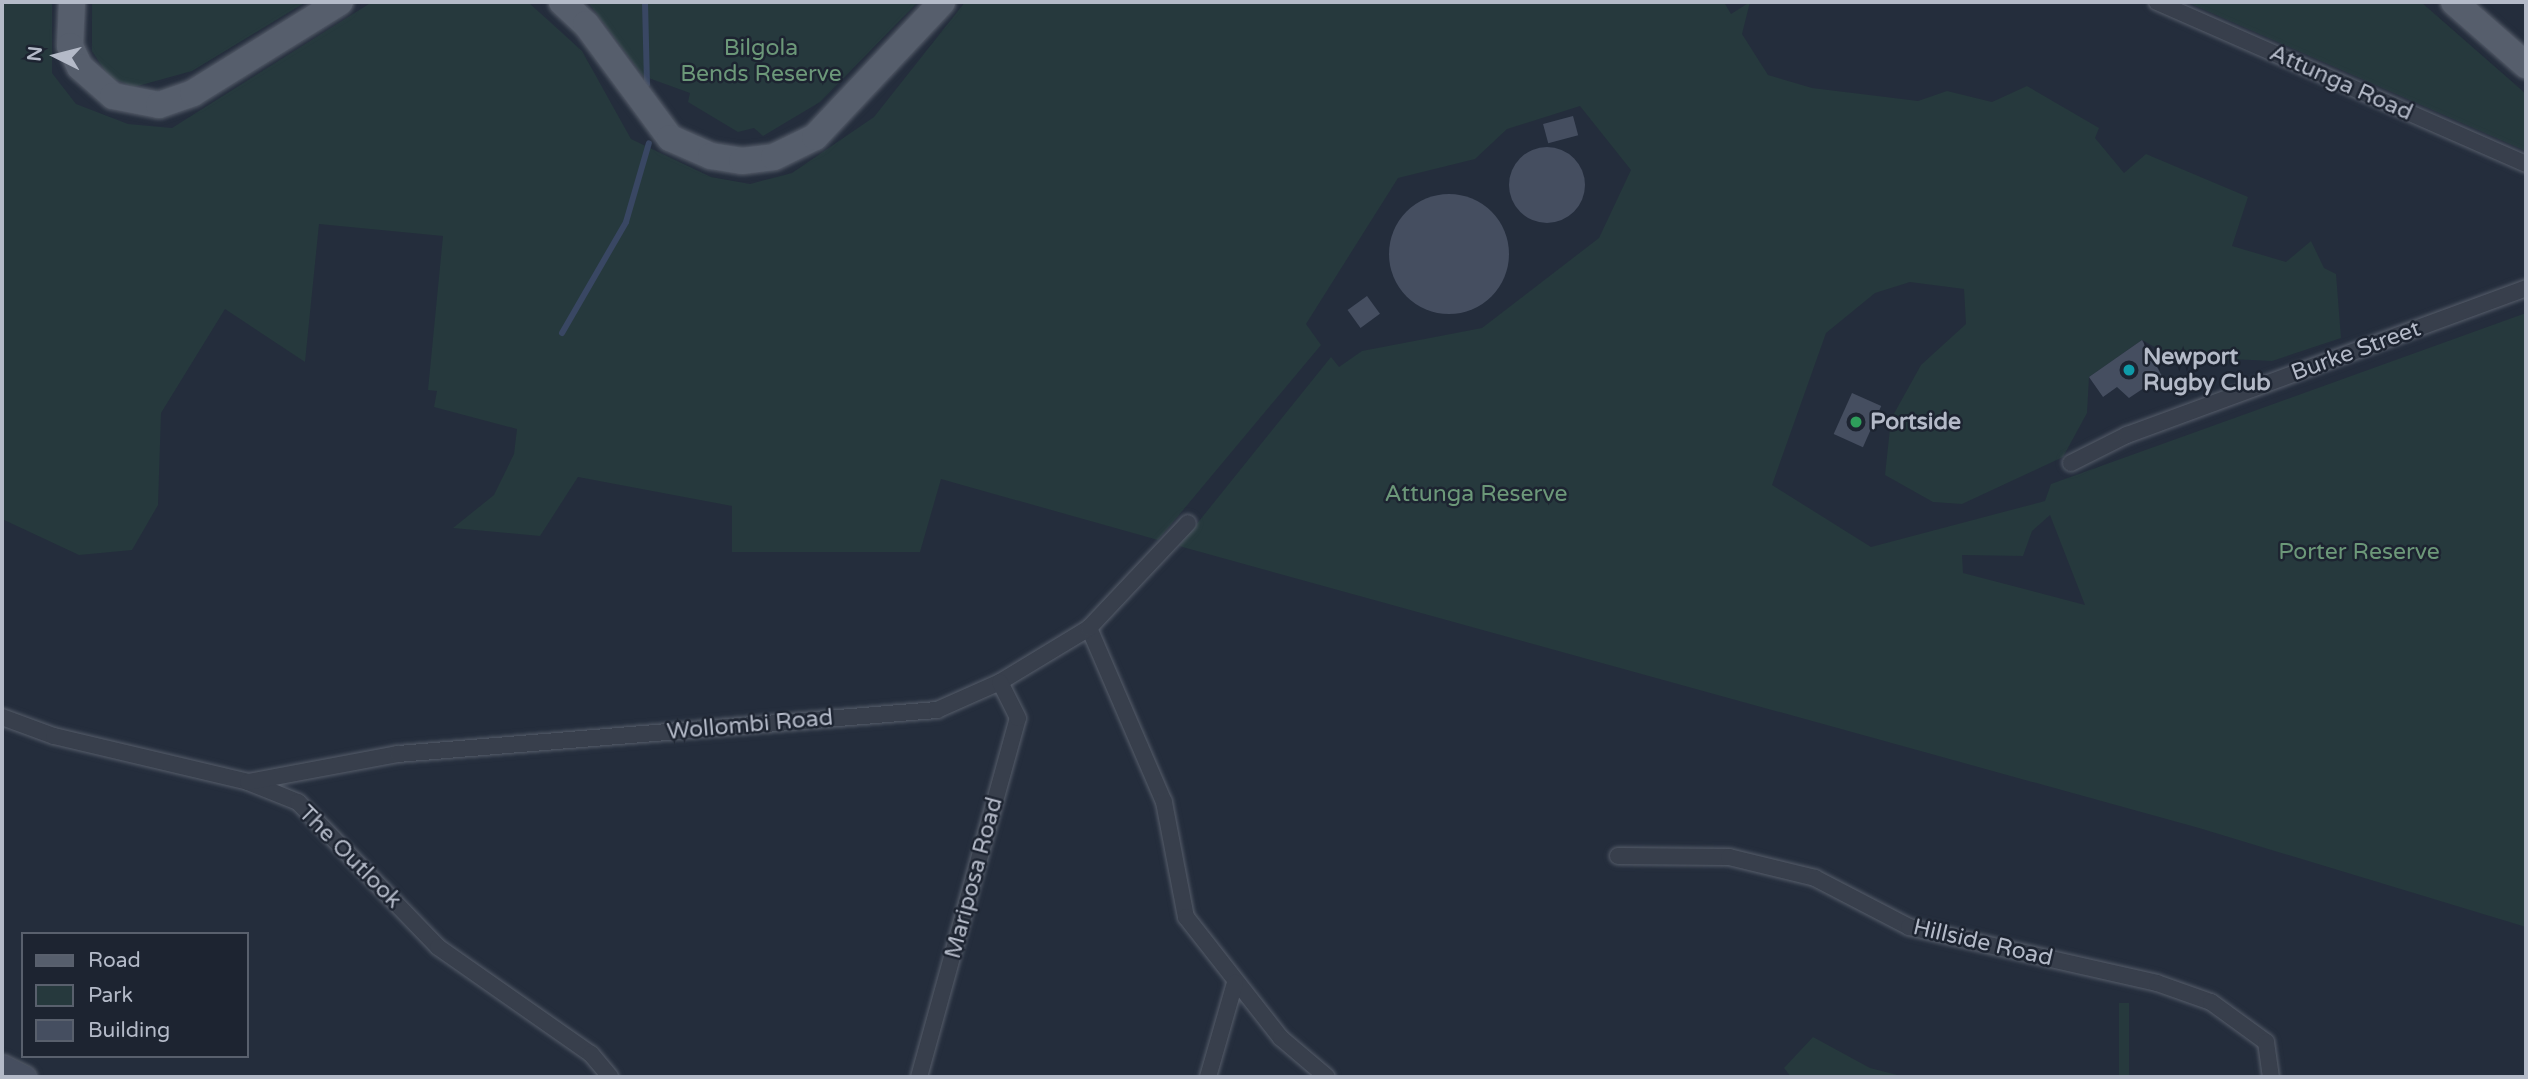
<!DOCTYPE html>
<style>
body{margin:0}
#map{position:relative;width:2528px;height:1079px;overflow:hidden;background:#242d3c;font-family:"Varela Round",sans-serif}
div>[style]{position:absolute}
.green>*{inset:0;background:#26393d;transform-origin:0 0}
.stream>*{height:6px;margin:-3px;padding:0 3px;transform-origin:3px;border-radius:3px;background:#394763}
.building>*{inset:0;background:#454e60;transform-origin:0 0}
.round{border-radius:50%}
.roads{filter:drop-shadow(0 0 2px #565d6a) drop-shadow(0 0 2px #565d6a)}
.street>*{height:16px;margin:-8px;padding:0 8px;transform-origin:8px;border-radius:8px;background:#383f4c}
.secondary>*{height:23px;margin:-11.5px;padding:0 11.5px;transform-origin:11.5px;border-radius:11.5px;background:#464e5f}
.primary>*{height:26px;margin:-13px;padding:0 13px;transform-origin:13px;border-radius:13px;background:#565e6c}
.dots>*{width:19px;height:19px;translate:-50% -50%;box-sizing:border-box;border:4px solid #1d2431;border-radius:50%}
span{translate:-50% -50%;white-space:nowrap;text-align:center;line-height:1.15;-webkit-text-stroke:5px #1d2431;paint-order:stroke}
.park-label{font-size:23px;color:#6c9879}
.street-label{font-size:23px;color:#b4bac8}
.poi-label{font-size:23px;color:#b4bac8;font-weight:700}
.left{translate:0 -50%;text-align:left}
.frame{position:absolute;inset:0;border:4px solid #b4bac8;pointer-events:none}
.legend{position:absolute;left:21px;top:932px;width:228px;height:126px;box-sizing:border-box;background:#1d2431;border:2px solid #59606d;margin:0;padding:9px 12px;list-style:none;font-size:21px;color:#b4bac8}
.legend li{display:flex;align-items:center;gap:14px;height:35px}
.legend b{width:35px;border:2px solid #59606d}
.north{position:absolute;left:21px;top:21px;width:70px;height:70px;-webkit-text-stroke:5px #1d2431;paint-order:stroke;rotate:276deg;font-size:19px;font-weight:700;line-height:28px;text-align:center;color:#b4bac8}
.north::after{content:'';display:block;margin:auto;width:24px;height:32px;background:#b4bac8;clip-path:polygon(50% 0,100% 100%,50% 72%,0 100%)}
</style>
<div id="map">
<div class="green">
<div style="clip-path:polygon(evenodd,2px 2px,52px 2px,52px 73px,76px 104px,128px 124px,172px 128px,372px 2px,528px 2px,582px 51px,631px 139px,711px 177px,750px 184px,792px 173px,874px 117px,965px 2px,1724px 2px,1731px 14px,1750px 2px,1742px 34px,1768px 75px,1812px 88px,1918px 101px,1947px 91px,1992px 102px,2027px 86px,2099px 128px,2095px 138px,2124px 173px,2146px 154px,2248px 197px,2232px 246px,2286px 262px,2311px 241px,2324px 268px,2336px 274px,2341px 338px,2272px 361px,2171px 356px,2142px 340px,2089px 377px,2087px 413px,2063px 457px,1962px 504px,1933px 502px,1885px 475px,1891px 419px,1921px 365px,1966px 324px,1964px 289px,1910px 282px,1875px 293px,1826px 333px,1772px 485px,1871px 547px,2045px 501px,2051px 484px,2526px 313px,2526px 927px,2199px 828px,1179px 546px,1331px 357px,1339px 367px,1362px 351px,1482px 328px,1599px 238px,1631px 170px,1580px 106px,1507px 129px,1475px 159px,1398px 178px,1306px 324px,1321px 345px,1158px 540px,941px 479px,920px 552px,732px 552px,732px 506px,578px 477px,540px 536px,453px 528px,494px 495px,514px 454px,517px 429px,434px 407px,437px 391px,428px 390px,443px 236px,319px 224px,305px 362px,225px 309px,161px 413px,158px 505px,132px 550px,79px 555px,2px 519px,2px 2px,2050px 515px,2085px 605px,1963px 573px,1962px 555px,2023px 556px,2032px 531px,2050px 515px)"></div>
<div style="clip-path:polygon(92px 2px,306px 2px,192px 71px,134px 87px,109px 77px,92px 51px)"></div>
<div style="clip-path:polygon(588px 2px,918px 2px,820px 102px,763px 136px,754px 128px,738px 132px,688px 102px,690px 93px,643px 76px)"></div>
<div style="clip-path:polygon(2187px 2px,2421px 2px,2526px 94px,2526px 151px)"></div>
<div style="left:2119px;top:1003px;width:10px;height:77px"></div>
<div style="clip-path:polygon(1813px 1037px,1870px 1068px,1905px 1077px,1791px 1077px,1784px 1068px)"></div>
</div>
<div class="stream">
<div style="left:645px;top:2px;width:82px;rotate:88.6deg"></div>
<div style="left:562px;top:333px;width:128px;rotate:-60deg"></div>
<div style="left:626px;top:222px;width:82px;rotate:-73.8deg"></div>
</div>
<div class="building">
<div style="left:1573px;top:116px;width:20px;height:31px;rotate:75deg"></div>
<div class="round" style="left:1509px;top:147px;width:76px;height:76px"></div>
<div class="round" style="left:1389px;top:194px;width:120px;height:120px"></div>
<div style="left:1367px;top:296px;width:22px;height:24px;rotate:54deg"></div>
<div style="clip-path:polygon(2142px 340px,2162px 376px,2129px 398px,2117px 387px,2103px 397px,2089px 377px)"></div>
<div style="left:1852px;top:393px;width:32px;height:45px;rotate:24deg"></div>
</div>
<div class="roads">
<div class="street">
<div style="left:2157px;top:2px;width:403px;rotate:23.7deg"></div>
<div style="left:2071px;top:463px;width:63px;rotate:-26.6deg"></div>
<div style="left:2127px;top:435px;width:425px;rotate:-20.2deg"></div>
<div style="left:1089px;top:628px;width:189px;rotate:66.7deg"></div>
<div style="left:1164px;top:802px;width:117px;rotate:79.2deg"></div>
<div style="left:1186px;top:917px;width:154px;rotate:51.9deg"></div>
<div style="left:1281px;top:1038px;width:60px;rotate:40.3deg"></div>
<div style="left:2px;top:717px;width:55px;rotate:20.1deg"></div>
<div style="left:54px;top:736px;width:199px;rotate:13.3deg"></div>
<div style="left:248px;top:782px;width:54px;rotate:21.8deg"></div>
<div style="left:298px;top:802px;width:202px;rotate:46deg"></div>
<div style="left:438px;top:947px;width:187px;rotate:35deg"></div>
<div style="left:591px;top:1054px;width:30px;rotate:50deg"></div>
<div style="left:248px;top:782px;width:153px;rotate:-10.6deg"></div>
<div style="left:398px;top:754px;width:541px;rotate:-4.67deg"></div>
<div style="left:937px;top:710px;width:69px;rotate:-24deg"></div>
<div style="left:1000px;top:682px;width:104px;rotate:-31.2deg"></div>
<div style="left:1089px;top:628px;width:144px;rotate:-46.7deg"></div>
<div style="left:1618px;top:856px;width:111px;rotate:0.5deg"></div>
<div style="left:1729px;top:857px;width:89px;rotate:13.7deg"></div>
<div style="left:1815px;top:878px;width:106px;rotate:27.5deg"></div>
<div style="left:1909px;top:927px;width:254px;rotate:12.7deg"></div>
<div style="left:2157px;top:983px;width:57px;rotate:19.4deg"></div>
<div style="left:2211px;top:1002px;width:68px;rotate:36deg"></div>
<div style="left:2266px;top:1042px;width:35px;rotate:82deg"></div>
<div style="left:919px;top:1077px;width:372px;rotate:-74.6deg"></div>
<div style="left:1018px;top:718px;width:40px;rotate:-116.6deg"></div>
<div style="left:1208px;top:1077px;width:98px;rotate:-74deg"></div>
</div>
<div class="secondary">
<div style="left:2px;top:1066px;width:25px;rotate:26deg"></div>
</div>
<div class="primary">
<div style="left:72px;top:2px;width:44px;rotate:92.6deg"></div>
<div style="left:70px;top:46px;width:23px;rotate:65deg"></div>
<div style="left:80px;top:67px;width:44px;rotate:41.3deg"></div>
<div style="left:113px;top:96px;width:47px;rotate:11.1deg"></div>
<div style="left:159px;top:105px;width:36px;rotate:-19deg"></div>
<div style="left:193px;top:93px;width:173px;rotate:-31.8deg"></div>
<div style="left:562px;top:2px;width:33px;rotate:43deg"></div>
<div style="left:586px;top:24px;width:142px;rotate:53.6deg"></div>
<div style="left:670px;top:138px;width:45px;rotate:23.7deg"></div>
<div style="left:711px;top:156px;width:31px;rotate:9deg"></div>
<div style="left:742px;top:161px;width:32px;rotate:-7deg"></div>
<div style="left:774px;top:157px;width:46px;rotate:-26deg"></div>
<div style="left:815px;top:137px;width:185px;rotate:-46.7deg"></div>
<div style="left:2454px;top:2px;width:96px;rotate:41.2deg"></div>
</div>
</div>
<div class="dots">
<div style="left:2129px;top:370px;background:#0f9aa8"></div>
<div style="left:1856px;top:422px;background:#2e9e5b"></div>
</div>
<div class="park-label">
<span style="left:761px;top:61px">Bilgola<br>Bends Reserve</span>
<span style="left:1476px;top:494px">Attunga Reserve</span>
<span style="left:2359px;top:552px">Porter Reserve</span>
</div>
<div class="street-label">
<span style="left:2341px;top:83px;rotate:24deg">Attunga Road</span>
<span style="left:2356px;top:351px;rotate:-20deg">Burke Street</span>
<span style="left:750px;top:725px;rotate:-5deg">Wollombi Road</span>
<span style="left:350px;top:857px;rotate:45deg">The Outlook</span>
<span style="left:974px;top:878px;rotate:-75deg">Mariposa Road</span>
<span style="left:1983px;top:943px;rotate:13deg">Hillside Road</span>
</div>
<div class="poi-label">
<span class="left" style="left:2143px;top:370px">Newport<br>Rugby Club</span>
<span class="left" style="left:1870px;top:422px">Portside</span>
</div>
<div class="frame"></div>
<ul class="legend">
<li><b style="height:9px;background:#565e6c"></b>Road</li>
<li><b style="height:19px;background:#26393d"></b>Park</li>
<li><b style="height:19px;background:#454e60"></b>Building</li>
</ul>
<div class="north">N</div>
</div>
